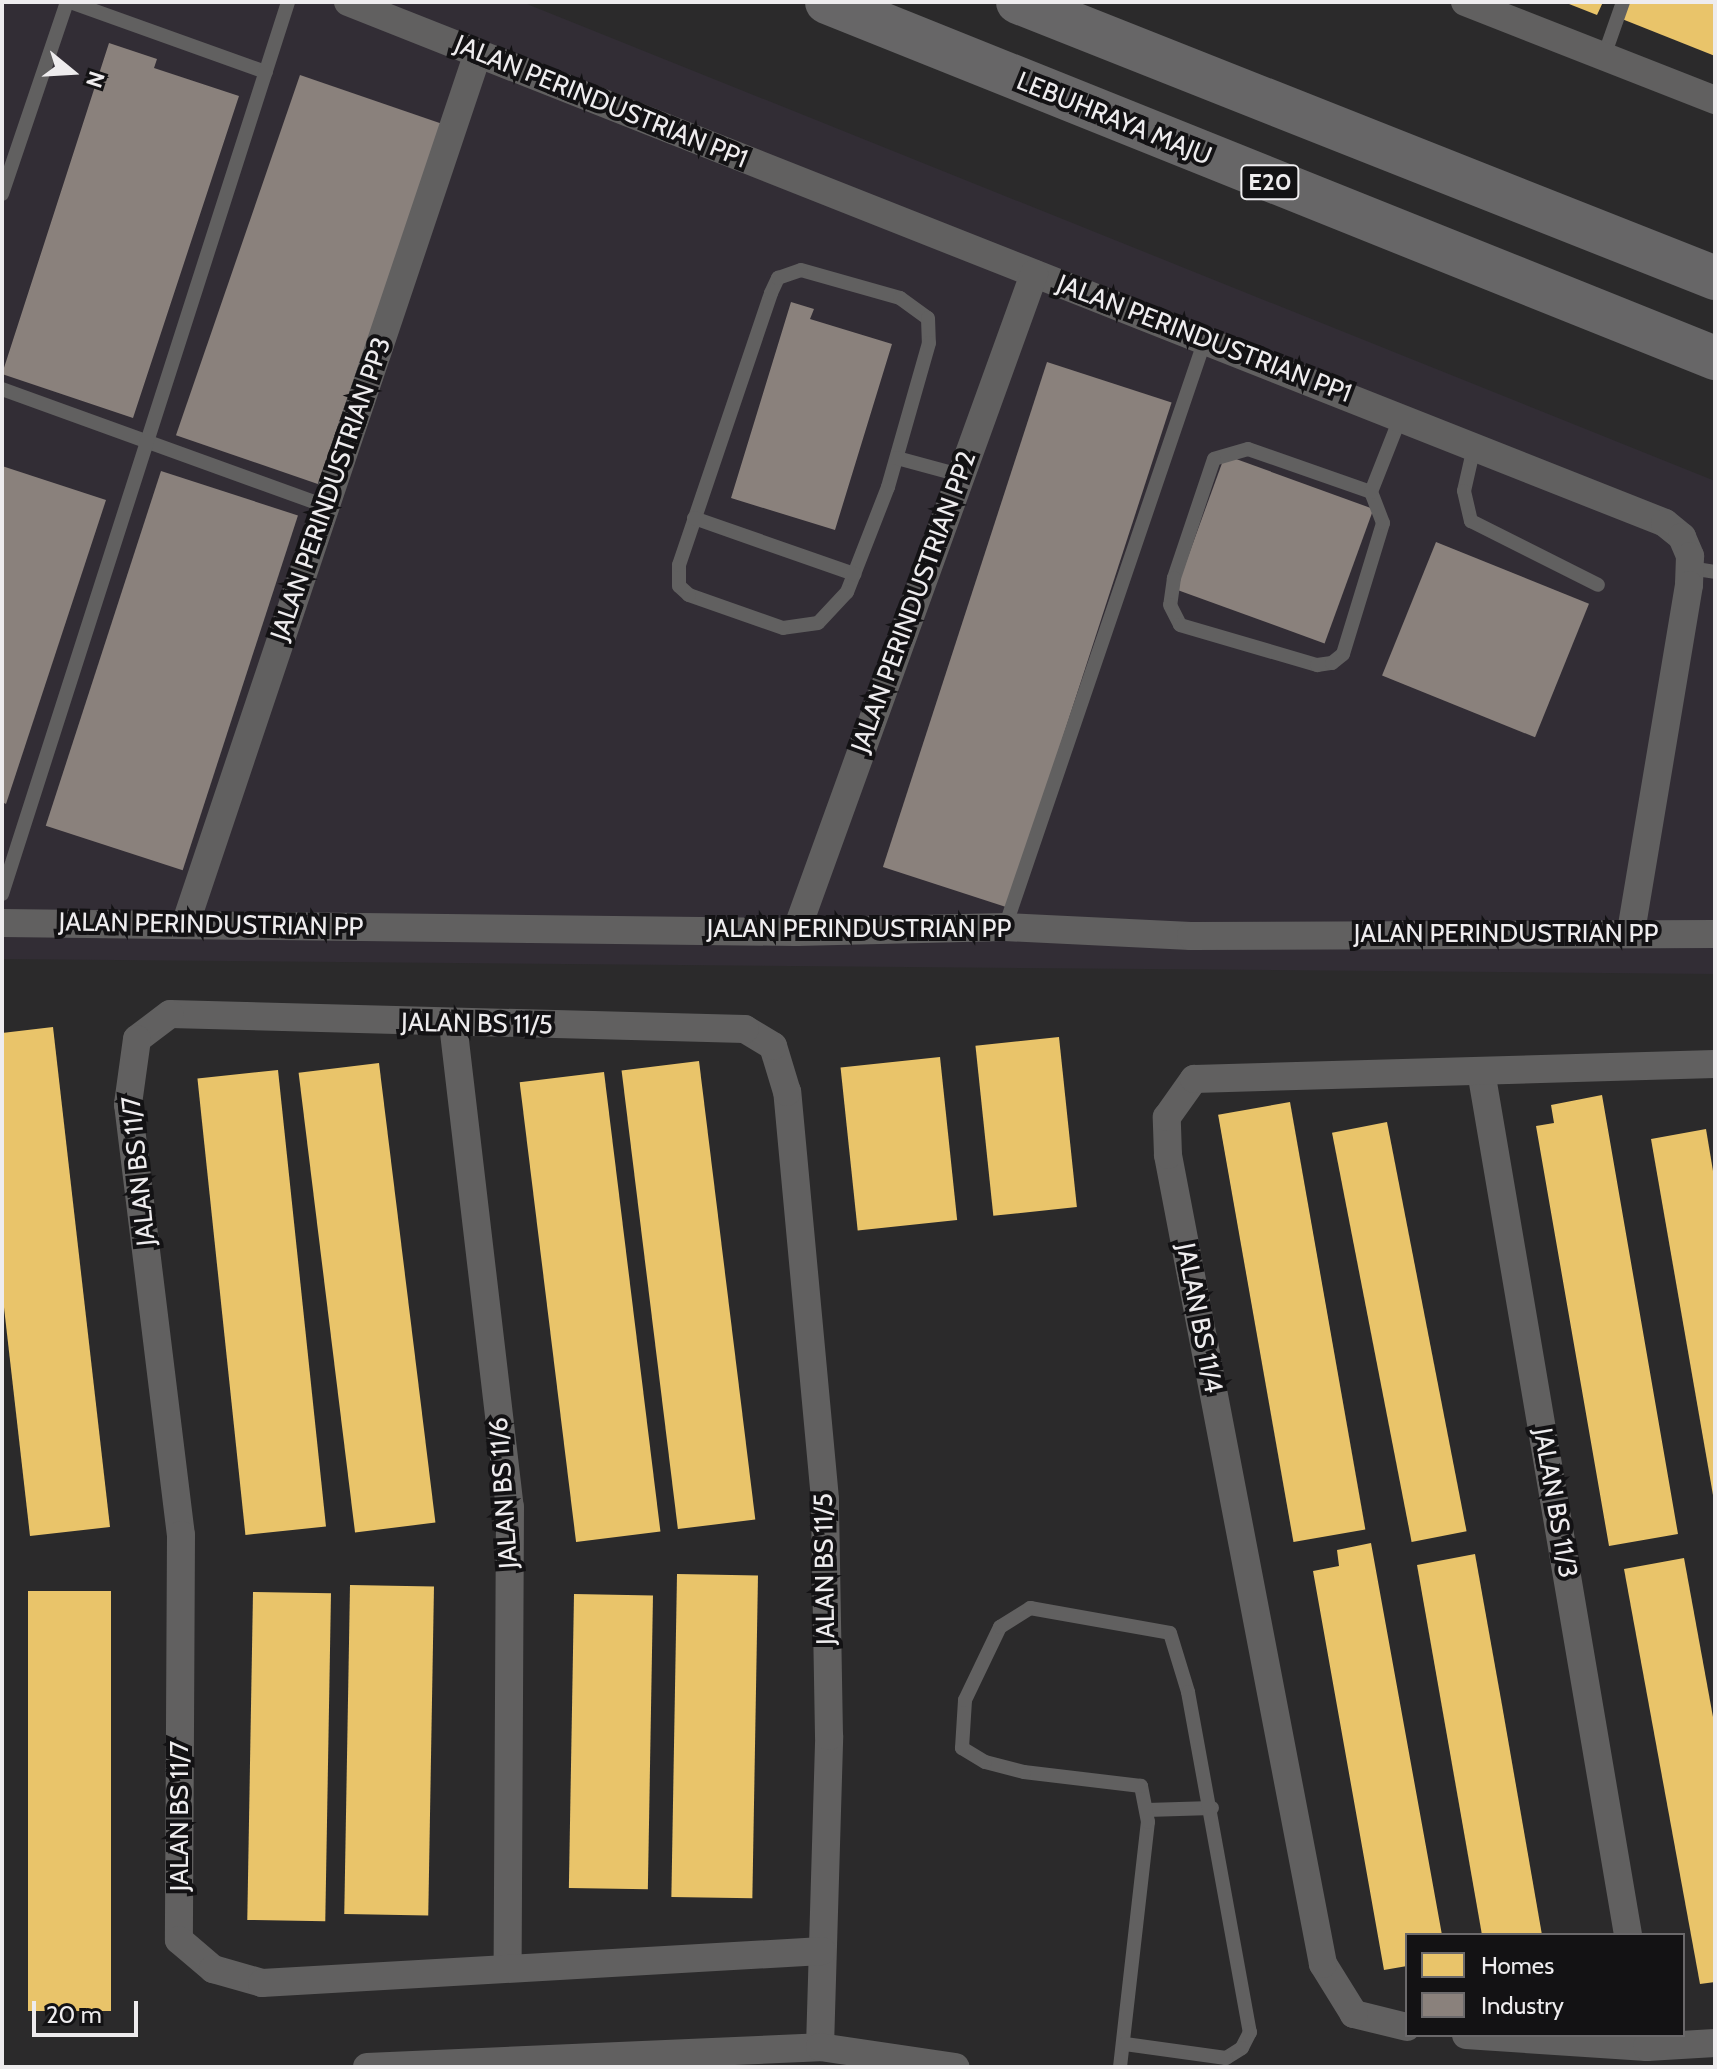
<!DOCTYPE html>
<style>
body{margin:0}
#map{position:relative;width:1717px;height:2069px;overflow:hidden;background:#2b2a2b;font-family:Cabin,sans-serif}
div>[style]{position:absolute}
.built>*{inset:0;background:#322d35}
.homes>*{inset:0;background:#e9c46a;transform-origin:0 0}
.industry>*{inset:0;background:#8a817c;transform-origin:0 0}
.lane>*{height:14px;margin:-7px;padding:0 7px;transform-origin:7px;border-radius:7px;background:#616060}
.street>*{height:28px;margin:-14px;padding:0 14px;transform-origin:14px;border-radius:14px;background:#616060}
.highway>*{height:44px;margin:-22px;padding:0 22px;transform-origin:22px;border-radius:22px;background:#676667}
span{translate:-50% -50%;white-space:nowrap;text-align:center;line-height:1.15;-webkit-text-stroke:8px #131214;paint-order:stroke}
.shield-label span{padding:2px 6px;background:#131214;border:2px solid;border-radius:6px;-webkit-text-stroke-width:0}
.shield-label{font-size:24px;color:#eeecee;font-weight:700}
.street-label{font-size:26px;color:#eeecee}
.frame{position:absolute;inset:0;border:4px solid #eeecee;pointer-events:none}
.legend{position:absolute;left:1405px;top:1933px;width:280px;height:104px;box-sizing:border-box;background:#131214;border:2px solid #6b696b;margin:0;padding:10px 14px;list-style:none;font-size:24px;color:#eeecee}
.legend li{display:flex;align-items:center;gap:16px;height:40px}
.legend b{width:40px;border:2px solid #6b696b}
.north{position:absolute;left:32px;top:32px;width:80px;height:80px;-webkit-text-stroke:6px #131214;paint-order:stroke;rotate:108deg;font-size:22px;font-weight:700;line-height:32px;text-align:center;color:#eeecee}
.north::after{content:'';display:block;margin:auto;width:28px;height:36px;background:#eeecee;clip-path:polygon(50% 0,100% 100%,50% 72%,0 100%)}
.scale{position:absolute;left:32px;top:2001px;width:106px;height:36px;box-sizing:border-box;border:4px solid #eeecee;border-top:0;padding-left:10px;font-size:24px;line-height:28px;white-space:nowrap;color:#eeecee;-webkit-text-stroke:6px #131214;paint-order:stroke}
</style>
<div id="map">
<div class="built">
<div style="clip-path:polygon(2px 2px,522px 2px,1715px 481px,1715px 974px,2px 959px)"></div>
</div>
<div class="homes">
<div style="clip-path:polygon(1564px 2px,1603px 2px,1597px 15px)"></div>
<div style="clip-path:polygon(1629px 2px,1715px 2px,1715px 56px,1622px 19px)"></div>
<div style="clip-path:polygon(53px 1027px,110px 1527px,30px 1536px,2px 1290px,2px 1033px)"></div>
<div style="left:1059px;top:1037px;width:171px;height:84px;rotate:84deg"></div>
<div style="left:940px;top:1057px;width:164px;height:100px;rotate:84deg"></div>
<div style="left:699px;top:1061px;width:462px;height:78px;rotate:83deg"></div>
<div style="left:379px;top:1063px;width:463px;height:81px;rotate:83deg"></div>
<div style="left:278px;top:1070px;width:459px;height:81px;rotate:84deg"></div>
<div style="left:604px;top:1072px;width:463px;height:85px;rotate:83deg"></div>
<div style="clip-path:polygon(1602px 1095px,1678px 1534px,1609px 1546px,1536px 1126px,1554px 1123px,1551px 1105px)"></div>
<div style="left:1290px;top:1102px;width:434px;height:73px;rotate:80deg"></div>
<div style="left:1387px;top:1122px;width:417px;height:56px;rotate:79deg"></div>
<div style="clip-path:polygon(1706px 1129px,1715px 1183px,1713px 1495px,1651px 1139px)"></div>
<div style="clip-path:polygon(1371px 1543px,1442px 1935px,1407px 1935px,1407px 1966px,1384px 1970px,1313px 1571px,1339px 1566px,1337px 1550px)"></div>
<div style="clip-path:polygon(1475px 1554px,1502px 1705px,1542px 1935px,1482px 1935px,1417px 1565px)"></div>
<div style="clip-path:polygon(1684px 1558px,1715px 1728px,1715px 1982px,1700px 1984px,1624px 1569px)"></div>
<div style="left:677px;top:1574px;width:81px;height:323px;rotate:1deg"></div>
<div style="left:350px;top:1585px;width:84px;height:329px;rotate:1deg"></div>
<div style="left:111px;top:1591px;width:420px;height:83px;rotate:90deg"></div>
<div style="left:253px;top:1592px;width:78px;height:328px;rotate:1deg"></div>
<div style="left:574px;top:1594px;width:79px;height:294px;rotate:1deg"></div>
</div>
<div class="industry">
<div style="clip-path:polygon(109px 43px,157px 59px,154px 68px,239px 96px,133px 418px,2px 374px)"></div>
<div style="left:300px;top:75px;width:150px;height:381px;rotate:19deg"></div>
<div style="clip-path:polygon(791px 302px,814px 309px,810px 319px,892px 344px,835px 530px,731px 498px)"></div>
<div style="left:1047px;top:362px;width:131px;height:531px;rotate:18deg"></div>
<div style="left:1225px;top:455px;width:158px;height:143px;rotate:20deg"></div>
<div style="clip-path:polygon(2px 466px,106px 500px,6px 804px,2px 802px)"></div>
<div style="left:161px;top:471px;width:144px;height:373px;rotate:18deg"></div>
<div style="left:1436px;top:542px;width:165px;height:144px;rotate:22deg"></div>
</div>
<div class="lane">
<div style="left:70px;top:2px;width:208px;rotate:19.7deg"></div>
<div style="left:1604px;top:56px;width:57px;rotate:-70.6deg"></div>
<div style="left:2px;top:194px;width:203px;rotate:-71.3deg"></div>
<div style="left:801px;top:270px;width:103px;rotate:15.8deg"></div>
<div style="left:900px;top:298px;width:34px;rotate:36deg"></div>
<div style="left:928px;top:318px;width:25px;rotate:88deg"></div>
<div style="left:929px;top:343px;width:150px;rotate:105.9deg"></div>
<div style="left:888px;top:487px;width:113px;rotate:111.3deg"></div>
<div style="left:847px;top:592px;width:42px;rotate:133.1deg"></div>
<div style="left:818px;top:623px;width:35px;rotate:172deg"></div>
<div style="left:783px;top:628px;width:100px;rotate:-160.7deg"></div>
<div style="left:689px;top:595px;width:13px;rotate:-138deg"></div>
<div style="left:679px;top:586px;width:21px;rotate:-90deg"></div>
<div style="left:679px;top:565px;width:287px;rotate:-71.3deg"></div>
<div style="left:771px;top:293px;width:17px;rotate:-65deg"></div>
<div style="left:778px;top:278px;width:24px;rotate:-19deg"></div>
<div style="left:2px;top:389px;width:344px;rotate:19.9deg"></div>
<div style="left:1474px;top:447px;width:45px;rotate:102.8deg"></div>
<div style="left:1464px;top:491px;width:31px;rotate:77deg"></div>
<div style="left:1471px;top:521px;width:142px;rotate:26.7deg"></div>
<div style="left:897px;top:458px;width:65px;rotate:15.1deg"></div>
<div style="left:1371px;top:492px;width:130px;rotate:-160.7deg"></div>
<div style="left:1248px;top:449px;width:35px;rotate:164deg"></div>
<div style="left:1214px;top:459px;width:126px;rotate:108.6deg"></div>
<div style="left:1174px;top:578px;width:27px;rotate:98deg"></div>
<div style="left:1170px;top:605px;width:22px;rotate:63deg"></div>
<div style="left:1180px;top:625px;width:143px;rotate:16.3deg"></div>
<div style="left:1317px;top:665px;width:15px;rotate:-8deg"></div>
<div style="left:1332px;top:663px;width:14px;rotate:-39deg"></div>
<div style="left:1343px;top:654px;width:137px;rotate:-73deg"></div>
<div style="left:1383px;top:523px;width:33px;rotate:-111deg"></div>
<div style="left:1371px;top:492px;width:82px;rotate:-68.5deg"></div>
<div style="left:694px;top:518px;width:170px;rotate:19.3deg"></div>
<div style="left:1690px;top:568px;width:25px;rotate:9deg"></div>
<div style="left:2px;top:894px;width:937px;rotate:-72.22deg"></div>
<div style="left:1005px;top:927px;width:620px;rotate:-71.19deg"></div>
<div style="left:1147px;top:1810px;width:65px;rotate:-1.8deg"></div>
<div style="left:1120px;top:2067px;width:247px;rotate:-83.5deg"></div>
<div style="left:1148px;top:1822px;width:37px;rotate:-101deg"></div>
<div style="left:1141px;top:1786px;width:118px;rotate:-173.2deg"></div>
<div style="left:1024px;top:1772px;width:40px;rotate:-165.6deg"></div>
<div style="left:985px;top:1762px;width:27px;rotate:-149deg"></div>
<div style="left:962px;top:1748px;width:48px;rotate:-86.4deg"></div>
<div style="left:965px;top:1700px;width:81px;rotate:-64.4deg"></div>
<div style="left:1000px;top:1627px;width:36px;rotate:-32deg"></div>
<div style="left:1030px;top:1608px;width:142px;rotate:10.1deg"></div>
<div style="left:1170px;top:1633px;width:62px;rotate:73deg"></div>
<div style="left:1188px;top:1692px;width:346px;rotate:79.7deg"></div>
<div style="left:1250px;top:2032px;width:18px;rotate:117deg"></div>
<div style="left:1242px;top:2048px;width:19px;rotate:148deg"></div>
<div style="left:1226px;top:2058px;width:102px;rotate:-172.1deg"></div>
</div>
<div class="street">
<div style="left:348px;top:2px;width:1416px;rotate:21.58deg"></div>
<div style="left:1665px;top:523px;width:22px;rotate:39deg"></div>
<div style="left:1682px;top:537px;width:21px;rotate:67deg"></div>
<div style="left:1690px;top:556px;width:29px;rotate:92deg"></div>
<div style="left:1689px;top:585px;width:352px;rotate:99.5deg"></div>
<div style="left:1465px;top:2px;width:269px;rotate:21.4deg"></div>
<div style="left:2px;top:923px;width:794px;rotate:0.65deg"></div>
<div style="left:796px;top:932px;width:209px;rotate:-1.4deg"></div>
<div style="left:1005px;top:927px;width:186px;rotate:2.8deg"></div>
<div style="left:1191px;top:936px;width:524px;rotate:-0.22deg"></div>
<div style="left:185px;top:925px;width:920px;rotate:-71.43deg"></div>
<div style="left:796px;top:932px;width:700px;rotate:-70.11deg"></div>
<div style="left:453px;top:1024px;width:486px;rotate:83.3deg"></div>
<div style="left:510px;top:1507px;width:458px;rotate:90.3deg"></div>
<div style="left:1481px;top:1071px;width:876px;rotate:80.34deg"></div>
<div style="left:1407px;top:2027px;width:55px;rotate:-166.2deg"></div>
<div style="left:1354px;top:2014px;width:59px;rotate:-121.8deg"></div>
<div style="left:1323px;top:1964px;width:824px;rotate:-100.85deg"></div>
<div style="left:1168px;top:1155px;width:38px;rotate:-92deg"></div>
<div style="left:1167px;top:1117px;width:47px;rotate:-54.6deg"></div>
<div style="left:1194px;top:1079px;width:521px;rotate:-1.65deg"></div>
<div style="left:1466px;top:2035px;width:181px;rotate:3.8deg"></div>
<div style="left:1647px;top:2047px;width:68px;rotate:-3.4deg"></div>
<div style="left:820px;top:2047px;width:311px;rotate:-88.3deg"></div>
<div style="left:829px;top:1736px;width:237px;rotate:-91deg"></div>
<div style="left:825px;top:1499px;width:409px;rotate:-95.3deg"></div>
<div style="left:787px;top:1092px;width:48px;rotate:-106.9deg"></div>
<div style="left:773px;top:1046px;width:33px;rotate:-149deg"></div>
<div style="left:745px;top:1029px;width:575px;rotate:-178.51deg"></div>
<div style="left:170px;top:1014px;width:41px;rotate:142.9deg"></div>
<div style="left:137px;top:1039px;width:66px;rotate:97.9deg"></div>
<div style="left:128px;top:1104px;width:434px;rotate:83deg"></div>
<div style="left:181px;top:1535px;width:405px;rotate:90.3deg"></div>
<div style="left:179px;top:1940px;width:45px;rotate:40.5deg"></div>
<div style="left:213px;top:1969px;width:51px;rotate:15.9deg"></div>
<div style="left:262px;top:1983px;width:561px;rotate:-3.27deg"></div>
<div style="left:367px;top:2067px;width:453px;rotate:-2.5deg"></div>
<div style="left:820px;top:2047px;width:137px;rotate:8.4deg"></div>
</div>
<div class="highway">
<div style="left:827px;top:2px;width:957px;rotate:21.85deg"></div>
<div style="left:1018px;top:2px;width:750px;rotate:21.6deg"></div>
</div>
<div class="shield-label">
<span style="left:1270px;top:182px">E20</span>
</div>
<div class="street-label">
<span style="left:601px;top:102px;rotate:22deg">JALAN PERINDUSTRIAN PP1</span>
<span style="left:1114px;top:119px;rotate:22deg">LEBUHRAYA MAJU</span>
<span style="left:1204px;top:339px;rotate:21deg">JALAN PERINDUSTRIAN PP1</span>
<span style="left:331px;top:489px;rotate:-71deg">JALAN PERINDUSTRIAN PP3</span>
<span style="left:914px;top:602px;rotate:-70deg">JALAN PERINDUSTRIAN PP2</span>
<span style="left:211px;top:925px;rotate:1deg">JALAN PERINDUSTRIAN PP</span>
<span style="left:859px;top:929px">JALAN PERINDUSTRIAN PP</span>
<span style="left:1506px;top:934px">JALAN PERINDUSTRIAN PP</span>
<span style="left:477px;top:1024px;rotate:1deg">JALAN BS 11/5</span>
<span style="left:139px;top:1171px;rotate:-96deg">JALAN BS 11/7</span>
<span style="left:1199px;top:1318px;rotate:79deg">JALAN BS 11/4</span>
<span style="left:504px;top:1493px;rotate:-94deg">JALAN BS 11/6</span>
<span style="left:1555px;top:1503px;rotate:80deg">JALAN BS 11/3</span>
<span style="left:825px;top:1569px;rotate:-91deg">JALAN BS 11/5</span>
<span style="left:180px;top:1816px;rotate:-90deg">JALAN BS 11/7</span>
</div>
<div class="frame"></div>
<ul class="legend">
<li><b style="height:22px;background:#e9c46a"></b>Homes</li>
<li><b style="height:22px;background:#8a817c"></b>Industry</li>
</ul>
<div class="north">N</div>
<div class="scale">20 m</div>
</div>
